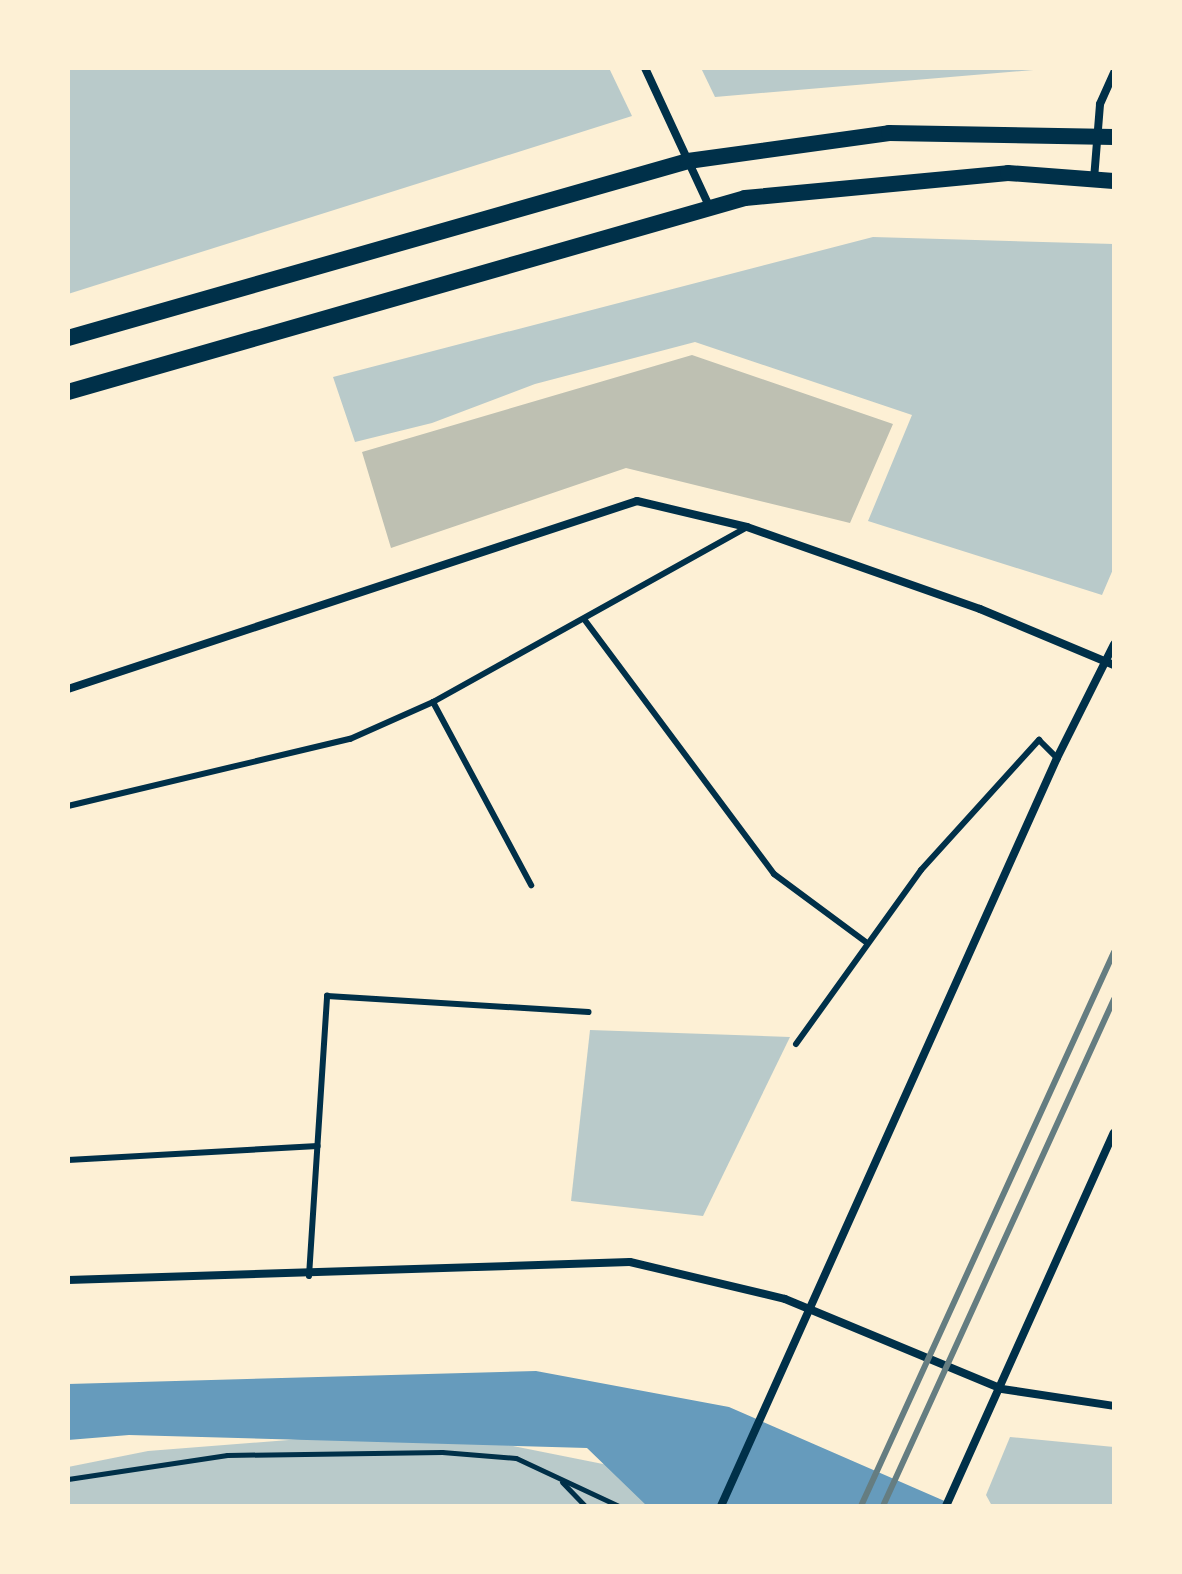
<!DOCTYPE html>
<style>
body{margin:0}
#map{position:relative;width:1182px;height:1574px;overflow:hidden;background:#fdf0d5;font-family:Merriweather,serif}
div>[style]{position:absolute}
.green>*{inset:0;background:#b9caca}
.water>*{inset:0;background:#669bbc}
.building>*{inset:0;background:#bec0b2}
.path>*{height:5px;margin:-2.5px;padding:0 2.5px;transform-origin:2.5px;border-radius:2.5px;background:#003049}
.service>*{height:6px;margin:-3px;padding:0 3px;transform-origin:3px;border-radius:3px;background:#003049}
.minor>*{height:8px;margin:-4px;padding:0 4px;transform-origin:4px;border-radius:4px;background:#003049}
.secondary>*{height:16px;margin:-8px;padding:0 8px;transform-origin:8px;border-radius:8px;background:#003049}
.rail>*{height:6px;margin:-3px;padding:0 3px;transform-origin:3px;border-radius:3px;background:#657d81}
span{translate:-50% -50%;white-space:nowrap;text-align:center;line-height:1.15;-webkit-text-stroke:7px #fdf0d5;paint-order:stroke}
.frame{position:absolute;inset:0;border:70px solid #fdf0d5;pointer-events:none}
</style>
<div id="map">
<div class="green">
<div style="clip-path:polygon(68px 68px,609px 68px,632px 116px,68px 294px)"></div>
<div style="clip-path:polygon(701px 68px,1057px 68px,715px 97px)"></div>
<div style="clip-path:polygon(873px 237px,1114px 244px,1114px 567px,1102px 595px,868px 521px,912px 415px,695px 342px,535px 384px,432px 423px,355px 442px,333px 377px)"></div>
<div style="clip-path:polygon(590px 1030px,790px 1037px,703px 1216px,571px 1201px)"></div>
<div style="clip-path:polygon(428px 1429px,688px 1481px,731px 1506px,68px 1506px,68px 1467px,148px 1451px)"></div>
<div style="clip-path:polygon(1010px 1437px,1114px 1447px,1114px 1506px,992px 1506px,986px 1495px)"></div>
</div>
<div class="water">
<div style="clip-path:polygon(536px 1371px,729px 1407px,956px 1506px,647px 1506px,587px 1448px,129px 1435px,68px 1440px,68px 1384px)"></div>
</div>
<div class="building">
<div style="clip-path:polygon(692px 355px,893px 424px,850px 523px,626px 468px,391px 548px,362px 452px)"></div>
</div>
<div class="path">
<div style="left:68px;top:1479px;width:161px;rotate:-8.6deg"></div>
<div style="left:227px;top:1455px;width:215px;rotate:-0.8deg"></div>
<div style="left:442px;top:1452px;width:74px;rotate:4.6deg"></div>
<div style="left:516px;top:1458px;width:114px;rotate:25deg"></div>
<div style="left:562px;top:1482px;width:33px;rotate:46deg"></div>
</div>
<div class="service">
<div style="left:584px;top:619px;width:318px;rotate:53.3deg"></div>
<div style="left:774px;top:874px;width:114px;rotate:36.5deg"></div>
<div style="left:433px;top:702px;width:208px;rotate:61.8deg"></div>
<div style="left:68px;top:806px;width:290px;rotate:-13.4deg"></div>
<div style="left:350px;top:739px;width:91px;rotate:-24deg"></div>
<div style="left:433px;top:702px;width:359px;rotate:-29.1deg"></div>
<div style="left:796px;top:1044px;width:214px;rotate:-54.3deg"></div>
<div style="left:921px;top:870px;width:176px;rotate:-47.8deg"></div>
<div style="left:1039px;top:740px;width:25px;rotate:45deg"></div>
<div style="left:68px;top:1160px;width:250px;rotate:-3.2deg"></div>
<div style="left:309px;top:1276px;width:281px;rotate:-86.3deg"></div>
<div style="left:327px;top:996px;width:262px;rotate:3.5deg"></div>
</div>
<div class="minor">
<div style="left:645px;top:68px;width:152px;rotate:65.1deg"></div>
<div style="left:1094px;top:179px;width:75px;rotate:-85.4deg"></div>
<div style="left:1100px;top:104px;width:35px;rotate:-66deg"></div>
<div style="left:68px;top:689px;width:599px;rotate:-18.28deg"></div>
<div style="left:637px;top:501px;width:113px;rotate:13.3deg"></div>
<div style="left:747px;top:527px;width:247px;rotate:19.4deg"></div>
<div style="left:980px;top:609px;width:145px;rotate:22.7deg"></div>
<div style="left:68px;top:1280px;width:562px;rotate:-1.83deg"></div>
<div style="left:630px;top:1262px;width:159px;rotate:13.4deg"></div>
<div style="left:785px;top:1299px;width:235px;rotate:22.5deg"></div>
<div style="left:1002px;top:1389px;width:113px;rotate:8.6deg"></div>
<div style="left:721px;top:1506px;width:820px;rotate:-65.81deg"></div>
<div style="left:1057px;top:758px;width:127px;rotate:-63.4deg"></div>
<div style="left:946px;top:1506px;width:409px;rotate:-65.8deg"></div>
</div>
<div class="secondary">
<div style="left:68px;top:338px;width:645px;rotate:-15.93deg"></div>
<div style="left:688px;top:161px;width:203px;rotate:-7.9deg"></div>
<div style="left:889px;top:133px;width:225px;rotate:1deg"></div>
<div style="left:68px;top:392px;width:704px;rotate:-15.99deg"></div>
<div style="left:745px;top:198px;width:264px;rotate:-5.4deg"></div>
<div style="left:1008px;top:173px;width:106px;rotate:4.3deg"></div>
</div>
<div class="rail">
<div style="left:861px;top:1506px;width:609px;rotate:-65.45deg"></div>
<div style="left:883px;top:1506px;width:557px;rotate:-65.5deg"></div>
</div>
<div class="frame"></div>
</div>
